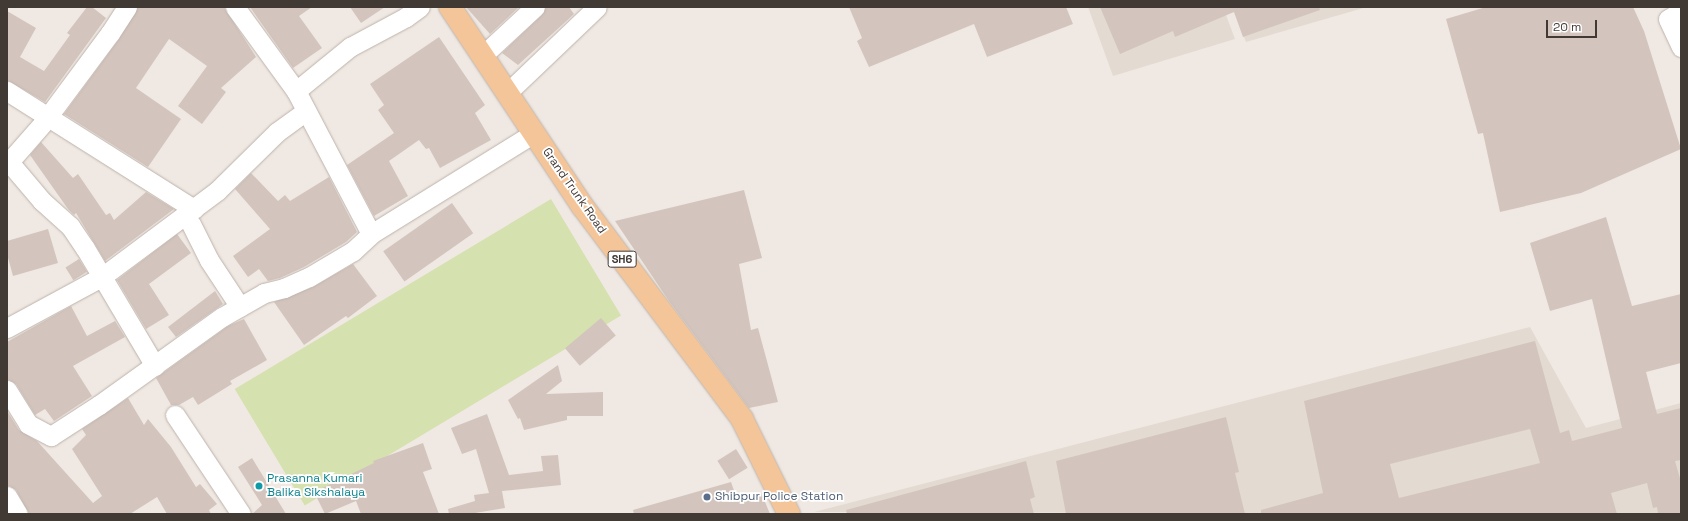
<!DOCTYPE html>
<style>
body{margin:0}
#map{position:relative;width:1688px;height:521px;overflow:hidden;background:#f0e9e3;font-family:"Space Grotesk",sans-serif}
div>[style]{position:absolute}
.residential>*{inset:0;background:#e3dad2}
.green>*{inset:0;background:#d5e1af;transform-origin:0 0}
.building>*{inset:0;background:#d3c5bd;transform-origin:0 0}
.roads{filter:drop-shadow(0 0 1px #bdb2aa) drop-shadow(0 0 1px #bdb2aa)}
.minor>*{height:19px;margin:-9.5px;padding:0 9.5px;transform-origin:9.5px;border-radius:9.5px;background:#fff}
.major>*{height:22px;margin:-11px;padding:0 11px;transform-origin:11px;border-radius:11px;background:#f4c598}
.dots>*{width:11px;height:11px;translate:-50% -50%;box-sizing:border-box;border:2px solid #fff;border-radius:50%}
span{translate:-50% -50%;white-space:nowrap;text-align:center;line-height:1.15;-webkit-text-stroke:3.5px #fff;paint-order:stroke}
.shield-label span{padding:1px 3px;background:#fff;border:1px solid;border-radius:3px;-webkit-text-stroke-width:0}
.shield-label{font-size:11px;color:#413934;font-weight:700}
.street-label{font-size:12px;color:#413934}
.culture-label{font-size:12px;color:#0d838f}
.left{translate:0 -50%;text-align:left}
.service-label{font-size:12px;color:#4e5e75}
.frame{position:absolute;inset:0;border:8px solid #413934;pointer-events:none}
.scale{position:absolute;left:1546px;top:20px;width:51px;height:18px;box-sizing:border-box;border:2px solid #413934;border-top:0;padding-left:5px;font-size:12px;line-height:14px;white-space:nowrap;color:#413934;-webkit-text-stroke:3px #fff;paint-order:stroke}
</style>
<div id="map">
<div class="residential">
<div style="clip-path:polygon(1088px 7px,1223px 7px,1235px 39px,1113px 76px)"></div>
<div style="clip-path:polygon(1232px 7px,1367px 7px,1246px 42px)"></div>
<div style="clip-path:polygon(1530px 327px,1586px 428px,1681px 403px,1681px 514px,814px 512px)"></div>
</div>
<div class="green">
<div style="left:551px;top:199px;width:136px;height:369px;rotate:59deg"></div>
</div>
<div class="building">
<div style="clip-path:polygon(87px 7px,92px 7px,106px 18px,45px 102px,7px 80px,7px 11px,36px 28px,20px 57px,44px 71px,70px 35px,67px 33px)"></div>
<div style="clip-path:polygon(138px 7px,224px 7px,256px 57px,221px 88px,226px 92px,202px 124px,178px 106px,207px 66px,169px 39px,136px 88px,181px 119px,148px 167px,64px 114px,119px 39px)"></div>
<div style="clip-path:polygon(250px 7px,312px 7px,299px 16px,322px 48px,293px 68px)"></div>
<div style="clip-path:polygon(350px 7px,385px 7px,361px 23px)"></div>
<div style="clip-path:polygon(466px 7px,519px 7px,490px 34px)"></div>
<div style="clip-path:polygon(546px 7px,569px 7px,574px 14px,518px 65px,502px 53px,542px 15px)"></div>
<div style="clip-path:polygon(849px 7px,1066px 7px,1073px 24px,987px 57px,974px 24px,869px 67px,857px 41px,862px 38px)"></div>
<div style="clip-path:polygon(1100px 7px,1319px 7px,1320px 10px,1243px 37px,1234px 12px,1175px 37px,1173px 31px,1120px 54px)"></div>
<div style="clip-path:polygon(1486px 7px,1633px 7px,1644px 31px,1681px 149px,1581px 193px,1500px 212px,1483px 133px,1478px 134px,1446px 19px)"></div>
<div style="clip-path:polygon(439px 37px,485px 105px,475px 113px,491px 140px,440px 168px,429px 148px,426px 149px,419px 140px,389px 161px,408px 196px,374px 216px,347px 165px,394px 133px,378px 110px,384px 105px,370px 84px)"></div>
<div style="clip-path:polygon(41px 142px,73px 178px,78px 174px,106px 215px,110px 213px,114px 220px,146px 192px,174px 209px,105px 261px,76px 213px,74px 215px,68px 209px,30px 155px)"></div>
<div style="clip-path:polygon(251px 173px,278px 201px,285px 195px,290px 201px,329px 177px,357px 232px,346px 242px,304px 267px,280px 278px,268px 281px,259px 269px,248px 277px,233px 256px,270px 229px,235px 189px)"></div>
<div style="clip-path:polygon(744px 190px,762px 258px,739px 264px,751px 330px,758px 328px,778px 402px,749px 408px,669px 301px,615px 221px)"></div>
<div style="left:452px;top:203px;width:37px;height:84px;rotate:55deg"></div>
<div style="clip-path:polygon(evenodd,1606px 217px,1632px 306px,1681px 294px,1681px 363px,1646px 372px,1657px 414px,1681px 408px,1681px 460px,1675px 461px,1681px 482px,1681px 514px,1658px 514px,1657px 507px,1653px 508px,1647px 483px,1611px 493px,1617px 514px,1261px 514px,1261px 510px,1323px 493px,1304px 401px,1535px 341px,1560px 433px,1569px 430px,1572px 441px,1622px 428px,1592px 299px,1550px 311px,1530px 243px,1606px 217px,1530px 429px,1540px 463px,1399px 498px,1390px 464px,1530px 429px)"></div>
<div style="clip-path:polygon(48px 229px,58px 263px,13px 276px,7px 254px,7px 241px)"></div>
<div style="clip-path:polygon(177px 234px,191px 253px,149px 284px,169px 315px,146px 329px,117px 280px)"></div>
<div style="left:79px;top:259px;width:15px;height:16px;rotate:58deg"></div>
<div style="clip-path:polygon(353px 264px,377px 296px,348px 318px,346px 316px,304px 345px,274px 302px,313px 287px)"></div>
<div style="clip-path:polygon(215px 291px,223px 304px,176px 337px,168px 327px)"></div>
<div style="clip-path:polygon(71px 306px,87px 336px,115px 321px,125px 337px,73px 366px,92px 396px,54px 421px,45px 409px,35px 415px,16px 384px,7px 379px,7px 342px)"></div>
<div style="left:601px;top:318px;width:23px;height:47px;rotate:50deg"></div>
<div style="clip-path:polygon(244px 319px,267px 360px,230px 381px,232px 384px,198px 405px,193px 397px,179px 405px,171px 405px,156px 378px,228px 326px)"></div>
<div style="clip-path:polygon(558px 365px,562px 381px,546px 394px,603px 392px,603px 416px,567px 416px,567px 420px,524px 430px,520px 418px,518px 419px,508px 400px)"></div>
<div style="clip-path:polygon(128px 398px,144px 425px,148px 419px,171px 447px,196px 487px,200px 484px,217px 504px,209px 510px,211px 514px,167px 514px,157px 497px,130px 514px,29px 514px,16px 490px,7px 485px,7px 411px,19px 430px,37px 441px,93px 503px,102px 496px,72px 449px,86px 435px,82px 429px)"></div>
<div style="clip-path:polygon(487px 414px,509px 475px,543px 471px,541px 456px,558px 455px,561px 485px,502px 491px,505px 508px,469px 514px,449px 514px,448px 509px,475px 501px,474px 495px,489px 493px,476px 449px,462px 454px,451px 428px)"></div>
<div style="clip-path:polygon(1226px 417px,1239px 472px,1235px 473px,1245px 514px,1066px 514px,1056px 461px)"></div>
<div style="clip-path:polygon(423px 443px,432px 469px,423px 472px,439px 514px,361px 514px,356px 501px,325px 514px,314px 492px,374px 463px,373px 461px)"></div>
<div style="left:736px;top:449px;width:22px;height:22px;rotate:58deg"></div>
<div style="clip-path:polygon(252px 458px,286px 514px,252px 514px,262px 505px,238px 467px)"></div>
<div style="clip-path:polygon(1026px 461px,1035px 497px,1030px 499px,1034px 514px,847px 514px,846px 510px)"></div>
<div style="clip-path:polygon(731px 482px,738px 502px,761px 492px,770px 514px,634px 514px,633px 510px)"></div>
</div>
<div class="roads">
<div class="minor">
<div style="left:127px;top:7px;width:31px;rotate:123deg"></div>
<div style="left:110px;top:33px;width:111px;rotate:126.6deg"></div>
<div style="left:44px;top:122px;width:53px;rotate:131.2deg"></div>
<div style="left:9px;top:162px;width:51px;rotate:49.8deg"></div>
<div style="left:42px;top:201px;width:38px;rotate:42deg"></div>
<div style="left:70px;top:226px;width:27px;rotate:56deg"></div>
<div style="left:85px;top:248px;width:137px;rotate:59.3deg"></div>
<div style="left:235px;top:7px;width:104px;rotate:54deg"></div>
<div style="left:296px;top:91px;width:161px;rotate:62.3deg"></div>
<div style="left:1681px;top:11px;width:15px;rotate:148deg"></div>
<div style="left:1668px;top:19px;width:31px;rotate:65deg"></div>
<div style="left:482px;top:56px;width:72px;rotate:-42.8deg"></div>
<div style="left:7px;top:91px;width:221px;rotate:32.3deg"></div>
<div style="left:296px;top:91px;width:70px;rotate:-39.2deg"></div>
<div style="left:350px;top:47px;width:64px;rotate:-28.2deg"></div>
<div style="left:406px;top:17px;width:17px;rotate:-36deg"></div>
<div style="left:507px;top:93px;width:124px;rotate:-43.7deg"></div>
<div style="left:191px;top:224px;width:40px;rotate:63.4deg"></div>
<div style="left:209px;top:260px;width:56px;rotate:56.6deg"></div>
<div style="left:7px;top:328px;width:109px;rotate:-28.4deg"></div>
<div style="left:103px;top:276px;width:142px;rotate:-36.7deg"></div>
<div style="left:217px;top:191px;width:84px;rotate:-44.5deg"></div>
<div style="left:277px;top:132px;width:36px;rotate:-36deg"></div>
<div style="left:7px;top:390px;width:40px;rotate:58deg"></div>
<div style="left:28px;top:424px;width:26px;rotate:28deg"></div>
<div style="left:51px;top:436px;width:57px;rotate:-32.9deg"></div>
<div style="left:99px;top:405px;width:151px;rotate:-35.6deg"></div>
<div style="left:222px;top:317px;width:48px;rotate:-29.7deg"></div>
<div style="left:264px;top:293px;width:21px;rotate:-14deg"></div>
<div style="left:284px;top:288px;width:27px;rotate:-24deg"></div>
<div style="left:309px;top:277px;width:51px;rotate:-30.6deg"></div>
<div style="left:353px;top:251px;width:25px;rotate:-43deg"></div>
<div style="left:371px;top:234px;width:192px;rotate:-31.8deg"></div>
<div style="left:175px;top:415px;width:119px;rotate:56.3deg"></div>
<div style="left:7px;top:496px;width:21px;rotate:59deg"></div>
</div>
<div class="major">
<div style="left:450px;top:7px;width:240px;rotate:56.4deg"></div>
<div style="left:583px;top:207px;width:265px;rotate:53.1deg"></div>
<div style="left:742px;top:419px;width:106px;rotate:63.7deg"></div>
</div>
</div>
<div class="dots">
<div style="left:259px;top:486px;background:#0f9aa8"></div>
<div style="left:707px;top:497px;background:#5c6f8a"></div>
</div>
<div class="shield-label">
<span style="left:622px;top:259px">SH6</span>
</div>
<div class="street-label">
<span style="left:574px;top:191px;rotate:55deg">Grand Trunk Road</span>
</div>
<div class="culture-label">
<span class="left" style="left:267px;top:486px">Prasanna Kumari<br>Balika Sikshalaya</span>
</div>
<div class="service-label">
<span class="left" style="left:715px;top:497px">Shibpur Police Station</span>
</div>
<div class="frame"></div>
<div class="scale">20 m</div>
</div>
